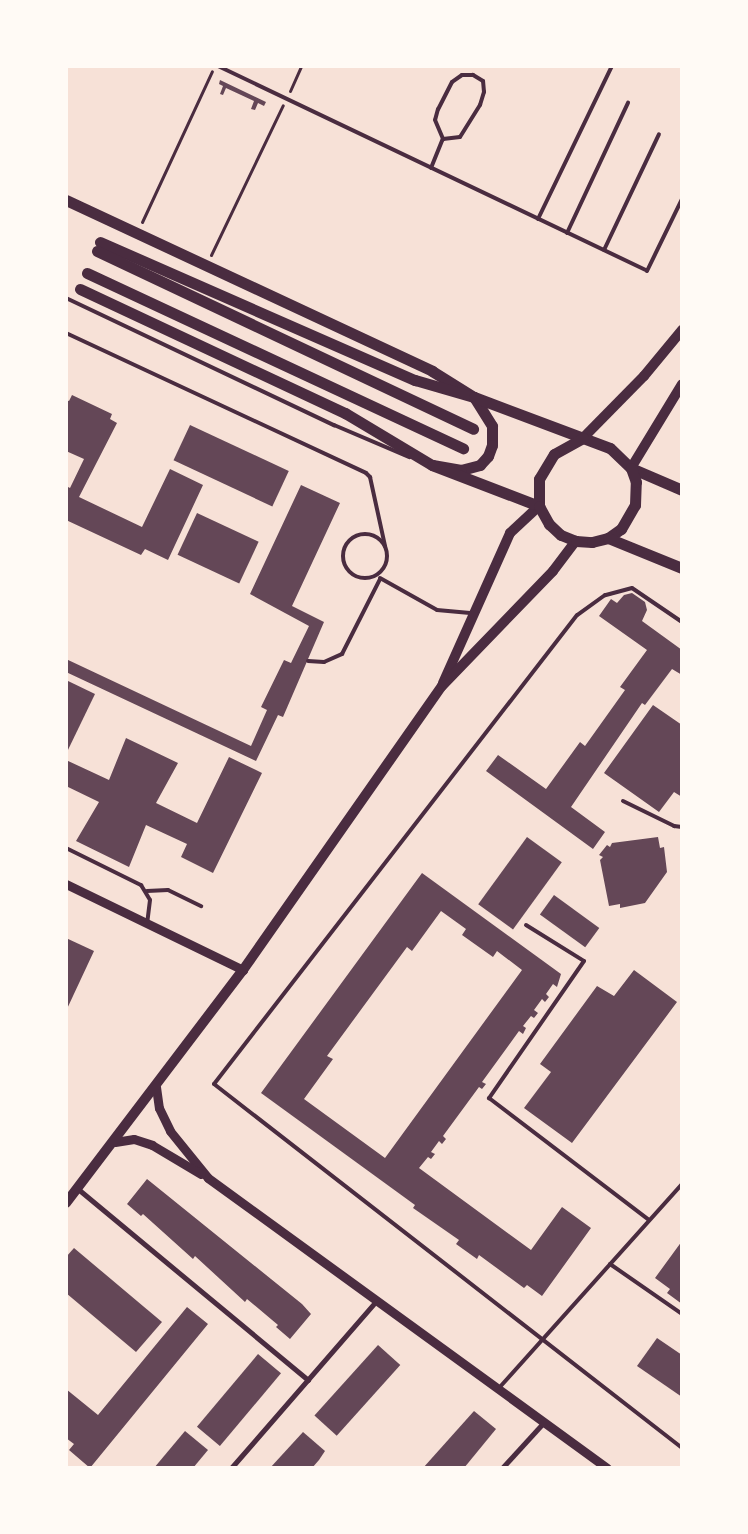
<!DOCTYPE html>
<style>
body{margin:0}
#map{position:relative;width:748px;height:1534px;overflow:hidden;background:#f7e1d7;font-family:"Roboto Condensed",sans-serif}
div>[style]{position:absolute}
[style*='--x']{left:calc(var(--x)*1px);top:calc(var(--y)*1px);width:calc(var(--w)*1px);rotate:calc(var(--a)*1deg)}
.building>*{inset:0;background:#644757;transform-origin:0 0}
.path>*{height:3px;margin:-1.5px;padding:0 1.5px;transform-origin:1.5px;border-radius:1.5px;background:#4a2c40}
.service>*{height:4px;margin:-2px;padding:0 2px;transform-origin:2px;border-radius:2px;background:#4a2c40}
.service>.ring{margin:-2px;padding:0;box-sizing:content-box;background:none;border:4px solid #4a2c40;border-radius:50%}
.minor>*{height:5px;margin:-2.5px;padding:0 2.5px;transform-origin:2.5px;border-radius:2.5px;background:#4a2c40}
.tertiary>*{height:9px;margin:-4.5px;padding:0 4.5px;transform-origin:4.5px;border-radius:4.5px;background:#4a2c40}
.secondary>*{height:10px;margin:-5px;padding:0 5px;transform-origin:5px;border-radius:5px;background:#4a2c40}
.primary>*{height:11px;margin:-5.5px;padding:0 5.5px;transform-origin:5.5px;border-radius:5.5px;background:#4a2c40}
span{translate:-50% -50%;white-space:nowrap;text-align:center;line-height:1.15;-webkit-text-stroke:5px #fffaf5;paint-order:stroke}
.frame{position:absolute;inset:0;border:68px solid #fffaf5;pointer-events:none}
</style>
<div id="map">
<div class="building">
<i style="clip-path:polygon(220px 80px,266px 102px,264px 106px,258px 103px,255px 110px,251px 109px,254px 101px,226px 88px,223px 95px,220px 94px,223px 86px,219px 84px)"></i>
<i style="clip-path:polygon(72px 395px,112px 414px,110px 419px,117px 423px,79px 497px,142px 527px,170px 469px,203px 485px,168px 560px,145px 549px,141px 555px,66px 520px,66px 486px,70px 488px,84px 459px,66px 451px,66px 400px,69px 401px)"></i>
<i style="left:190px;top:425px;width:109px;height:39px;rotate:25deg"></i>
<i style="clip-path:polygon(301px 485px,340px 503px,292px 606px,324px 622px,283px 717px,278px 715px,256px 761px,66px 672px,66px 659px,251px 746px,267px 710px,261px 707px,284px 660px,291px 663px,309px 626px,250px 594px)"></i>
<i style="left:197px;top:513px;width:68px;height:46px;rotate:25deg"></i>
<i style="clip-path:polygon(632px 593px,645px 602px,647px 610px,642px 621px,682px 650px,682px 675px,672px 669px,645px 705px,642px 703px,571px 807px,605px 832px,593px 849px,486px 771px,498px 755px,546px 789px,580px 742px,585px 746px,625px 690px,620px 687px,647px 650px,599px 616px,611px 599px,617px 603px,624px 595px)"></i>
<i style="clip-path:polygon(66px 680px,95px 694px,66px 754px)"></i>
<i style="clip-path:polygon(653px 705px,682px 725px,682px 797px,674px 792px,659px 812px,604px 773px)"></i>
<i style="clip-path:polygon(126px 738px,178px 763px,156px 803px,197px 823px,229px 757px,262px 773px,213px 873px,181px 857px,187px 844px,146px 825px,129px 867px,76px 841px,99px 802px,66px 786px,66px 760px,109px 780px)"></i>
<i style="left:527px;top:837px;width:43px;height:83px;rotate:36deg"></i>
<i style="clip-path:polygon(658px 837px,660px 848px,664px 847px,667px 872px,645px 903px,620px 908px,620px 904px,609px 906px,600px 860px,603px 857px,599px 855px,607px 845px,610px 847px,612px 843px)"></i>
<i style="clip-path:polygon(evenodd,422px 873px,561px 974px,557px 987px,553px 984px,546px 994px,549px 997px,545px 1002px,542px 999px,534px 1010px,538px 1013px,534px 1018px,531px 1016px,523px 1026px,526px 1028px,523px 1034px,519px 1031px,482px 1082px,486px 1084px,482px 1089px,479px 1087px,443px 1136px,446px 1139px,442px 1144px,439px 1141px,431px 1152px,435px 1154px,431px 1159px,428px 1157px,419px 1168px,531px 1250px,562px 1207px,591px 1228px,542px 1296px,527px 1285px,524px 1288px,479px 1255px,477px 1259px,456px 1244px,459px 1240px,413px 1208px,415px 1205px,261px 1093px,422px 873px,441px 911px,466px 929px,462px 935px,493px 957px,497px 951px,522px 970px,385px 1158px,304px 1099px,333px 1059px,327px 1056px,407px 947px,412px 951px,441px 911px)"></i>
<i style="left:554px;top:895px;width:56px;height:24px;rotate:36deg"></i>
<i style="clip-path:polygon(66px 938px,94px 951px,66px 1011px)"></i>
<i style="clip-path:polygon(634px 970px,677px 1002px,572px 1143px,524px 1108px,551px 1072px,540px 1064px,597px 986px,614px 996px)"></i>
<i style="clip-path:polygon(147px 1179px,302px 1304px,311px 1314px,290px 1339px,276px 1327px,278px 1325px,247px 1299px,245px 1302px,195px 1256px,193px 1259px,143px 1214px,141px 1216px,127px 1204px)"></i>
<i style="clip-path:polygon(682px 1241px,682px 1304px,667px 1293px,670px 1289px,655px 1278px)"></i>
<i style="clip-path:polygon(74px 1248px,162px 1322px,136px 1352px,66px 1293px,66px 1257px)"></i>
<i style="clip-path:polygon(187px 1307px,208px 1324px,90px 1468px,69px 1450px,74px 1444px,66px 1438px,66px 1389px,98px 1415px)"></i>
<i style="clip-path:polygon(657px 1338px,682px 1355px,682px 1397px,637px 1366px)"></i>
<i style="left:378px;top:1345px;width:30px;height:95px;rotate:42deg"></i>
<i style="left:258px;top:1354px;width:30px;height:95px;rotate:40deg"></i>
<i style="clip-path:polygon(474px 1411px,496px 1429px,464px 1468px,423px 1468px)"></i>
<i style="clip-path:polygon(185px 1431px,208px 1450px,193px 1468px,154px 1468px)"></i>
<i style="clip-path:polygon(303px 1432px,325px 1451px,319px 1460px,312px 1468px,270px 1468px)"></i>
</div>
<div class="path">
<i style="--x:290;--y:91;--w:27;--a:-66"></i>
<i style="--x:142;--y:222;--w:166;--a:-65.1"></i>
<i style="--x:211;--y:255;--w:166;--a:-64.4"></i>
</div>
<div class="service">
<i style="--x:218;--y:66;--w:475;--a:25.5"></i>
<i style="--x:647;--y:271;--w:80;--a:-64.1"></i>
<i style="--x:431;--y:168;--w:31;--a:-68"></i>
<i style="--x:443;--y:139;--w:17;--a:-7"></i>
<i style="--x:460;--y:137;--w:38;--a:-58"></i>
<i style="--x:480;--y:105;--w:14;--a:-73"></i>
<i style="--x:484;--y:92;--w:11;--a:-95"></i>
<i style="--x:483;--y:81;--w:12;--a:-149"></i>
<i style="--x:473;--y:75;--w:11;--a:180"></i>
<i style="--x:462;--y:75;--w:12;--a:145"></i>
<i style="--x:452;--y:82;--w:30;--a:117"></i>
<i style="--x:438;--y:109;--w:11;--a:105"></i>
<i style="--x:435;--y:120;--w:21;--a:67"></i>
<i style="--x:538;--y:219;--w:170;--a:-64.2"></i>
<i style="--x:567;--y:233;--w:144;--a:-64.9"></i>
<i style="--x:604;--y:250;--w:128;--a:-64.6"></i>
<i style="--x:66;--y:298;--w:297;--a:25.4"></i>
<i style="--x:334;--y:425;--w:82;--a:23.1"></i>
<i style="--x:66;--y:333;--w:331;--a:25"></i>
<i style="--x:366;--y:473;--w:6;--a:45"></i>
<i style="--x:370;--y:477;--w:71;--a:77.7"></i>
<i class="ring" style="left:343px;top:534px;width:40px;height:40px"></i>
<i style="--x:380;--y:578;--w:65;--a:29.3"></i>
<i style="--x:437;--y:610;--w:36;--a:5"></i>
<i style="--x:682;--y:622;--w:60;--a:-145.8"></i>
<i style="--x:632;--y:588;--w:28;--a:165"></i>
<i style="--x:605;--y:595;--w:34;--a:144"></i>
<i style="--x:577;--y:615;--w:593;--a:127.74"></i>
<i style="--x:214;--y:1084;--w:593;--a:37.87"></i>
<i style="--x:308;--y:661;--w:16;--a:4"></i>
<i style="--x:324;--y:662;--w:20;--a:-24"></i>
<i style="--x:342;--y:654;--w:84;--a:-63.1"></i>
<i style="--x:623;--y:801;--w:57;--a:26.1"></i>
<i style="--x:674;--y:826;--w:8;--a:7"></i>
<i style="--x:66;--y:848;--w:84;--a:26.3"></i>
<i style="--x:141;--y:885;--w:17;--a:59"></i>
<i style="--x:150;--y:900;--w:23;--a:97"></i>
<i style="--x:147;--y:891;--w:21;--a:-3"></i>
<i style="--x:168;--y:890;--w:37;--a:26"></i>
<i style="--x:526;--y:925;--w:68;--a:31.8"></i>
<i style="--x:584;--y:961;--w:167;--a:124.7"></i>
<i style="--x:489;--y:1098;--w:201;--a:37.3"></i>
<i style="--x:610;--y:1264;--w:88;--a:34.8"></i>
<i style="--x:499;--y:1388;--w:274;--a:-48.1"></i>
</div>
<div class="minor">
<i style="--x:78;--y:1189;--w:299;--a:39.7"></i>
<i style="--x:231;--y:1468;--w:223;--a:-49"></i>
<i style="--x:502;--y:1468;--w:62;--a:-47.6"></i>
</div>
<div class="tertiary">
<i style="--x:66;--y:884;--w:197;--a:25.9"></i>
<i style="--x:156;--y:1087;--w:21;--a:82"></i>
<i style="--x:159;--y:1108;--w:25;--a:64"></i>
<i style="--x:170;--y:1131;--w:60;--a:51"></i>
<i style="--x:208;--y:1178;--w:493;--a:36"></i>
<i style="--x:115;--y:1142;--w:19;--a:-9"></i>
<i style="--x:134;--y:1139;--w:19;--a:18"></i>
<i style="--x:152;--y:1145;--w:57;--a:30.6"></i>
</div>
<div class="secondary">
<i style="--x:583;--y:438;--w:87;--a:-45.5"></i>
<i style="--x:644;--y:376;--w:60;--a:-50.4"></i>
<i style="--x:631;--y:468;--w:98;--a:-58.7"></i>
<i style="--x:443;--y:683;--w:164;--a:-65.9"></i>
<i style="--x:510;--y:533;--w:40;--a:-43"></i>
<i style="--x:66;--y:1203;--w:293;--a:-52.8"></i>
<i style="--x:243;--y:970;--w:347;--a:-55"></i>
<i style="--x:442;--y:686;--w:160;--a:-46"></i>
<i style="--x:553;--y:571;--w:38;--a:-53"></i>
</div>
<div class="primary">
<i style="--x:66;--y:200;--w:404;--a:25"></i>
<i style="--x:432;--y:371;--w:49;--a:31.8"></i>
<i style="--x:474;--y:397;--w:34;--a:58"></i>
<i style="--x:492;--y:426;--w:19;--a:90"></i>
<i style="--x:492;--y:445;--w:12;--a:110"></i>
<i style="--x:488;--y:456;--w:12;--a:132"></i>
<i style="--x:480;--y:465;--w:20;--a:165"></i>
<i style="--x:461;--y:470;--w:29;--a:-170"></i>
<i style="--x:100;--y:242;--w:344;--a:23.7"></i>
<i style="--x:415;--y:380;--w:61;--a:16.1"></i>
<i style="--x:474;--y:397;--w:145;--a:20.6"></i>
<i style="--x:610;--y:448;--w:29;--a:44"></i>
<i style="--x:631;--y:468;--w:56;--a:23.3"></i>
<i style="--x:97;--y:251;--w:416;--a:25.3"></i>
<i style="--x:87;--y:273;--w:415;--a:25"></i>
<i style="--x:80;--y:289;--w:293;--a:25.1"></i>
<i style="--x:345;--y:413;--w:101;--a:30.9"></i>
<i style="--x:432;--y:465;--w:115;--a:21"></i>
<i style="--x:583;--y:438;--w:33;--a:151"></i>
<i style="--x:554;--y:454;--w:29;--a:121"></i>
<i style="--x:539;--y:479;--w:27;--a:90"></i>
<i style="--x:539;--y:506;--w:21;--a:61"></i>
<i style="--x:549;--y:524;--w:16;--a:43"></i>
<i style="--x:561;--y:535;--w:16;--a:22"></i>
<i style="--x:576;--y:541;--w:16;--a:4"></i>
<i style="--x:592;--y:542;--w:16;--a:-14"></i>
<i style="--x:608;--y:538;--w:16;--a:-35"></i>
<i style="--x:621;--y:529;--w:28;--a:-60"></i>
<i style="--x:635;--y:505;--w:23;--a:-88"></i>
<i style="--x:636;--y:482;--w:15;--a:-110"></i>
<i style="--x:608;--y:538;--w:80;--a:22.1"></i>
</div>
<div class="frame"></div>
</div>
